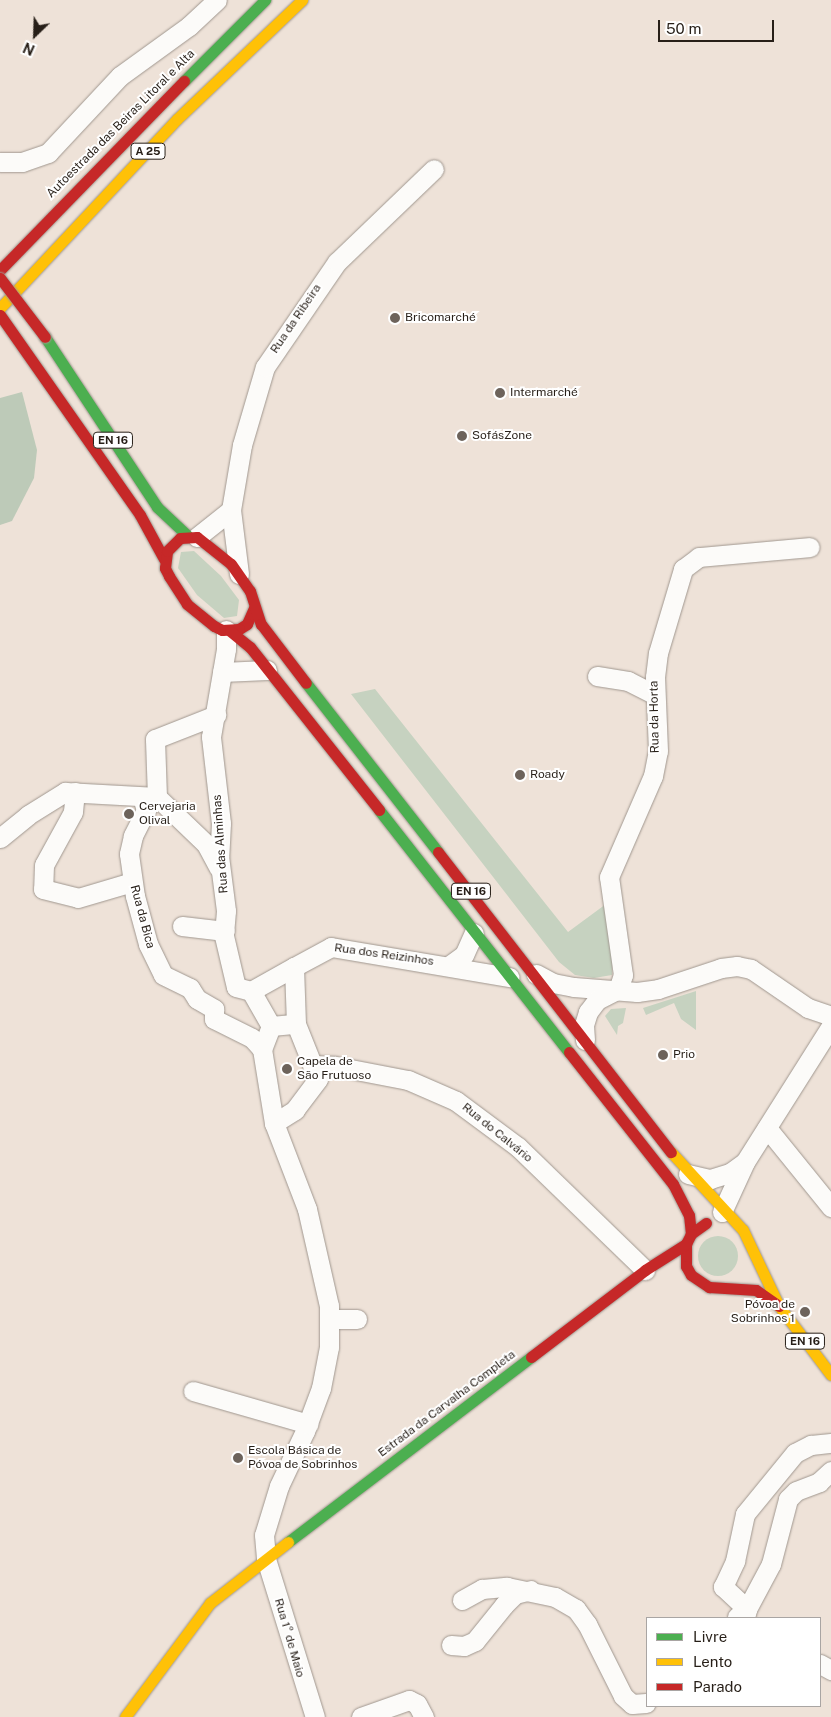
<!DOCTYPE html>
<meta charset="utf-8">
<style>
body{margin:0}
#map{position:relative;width:831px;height:1717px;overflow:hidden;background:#eee2d8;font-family:"Public Sans",sans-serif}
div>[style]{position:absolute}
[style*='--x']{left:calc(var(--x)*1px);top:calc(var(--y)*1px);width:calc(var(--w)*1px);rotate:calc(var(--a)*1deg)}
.green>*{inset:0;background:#c6d2c0}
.round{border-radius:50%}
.forest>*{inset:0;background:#bdcab8}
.roads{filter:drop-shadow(0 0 1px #a0978f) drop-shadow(0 0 1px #a0978f)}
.street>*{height:19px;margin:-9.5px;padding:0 9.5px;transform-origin:9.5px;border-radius:9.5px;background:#fcfbf9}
.fast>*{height:11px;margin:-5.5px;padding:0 5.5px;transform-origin:5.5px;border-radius:5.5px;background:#4caf50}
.slow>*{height:11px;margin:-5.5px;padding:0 5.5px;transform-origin:5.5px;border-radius:5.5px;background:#ffc107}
.jam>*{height:11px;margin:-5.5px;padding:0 5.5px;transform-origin:5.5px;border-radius:5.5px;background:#c62828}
.bridges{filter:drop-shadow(0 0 1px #a0978f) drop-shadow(0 0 1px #a0978f)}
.jam-bridge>*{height:11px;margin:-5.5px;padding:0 5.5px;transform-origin:5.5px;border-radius:5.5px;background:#c62828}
.dots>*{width:14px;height:14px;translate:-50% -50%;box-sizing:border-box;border:2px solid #fff;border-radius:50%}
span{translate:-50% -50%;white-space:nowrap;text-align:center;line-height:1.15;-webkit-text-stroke:4px #fff;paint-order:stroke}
.shield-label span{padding:1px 4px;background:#fff;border:1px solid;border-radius:4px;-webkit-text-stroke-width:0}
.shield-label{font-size:11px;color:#271f18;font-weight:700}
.street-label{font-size:12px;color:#271f18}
.poi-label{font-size:12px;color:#271f18}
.left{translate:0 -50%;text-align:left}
.right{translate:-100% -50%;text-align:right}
.legend{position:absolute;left:646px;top:1617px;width:175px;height:90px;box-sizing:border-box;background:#fff;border:1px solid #a9a5a3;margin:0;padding:6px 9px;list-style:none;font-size:15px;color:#271f18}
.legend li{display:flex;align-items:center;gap:10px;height:25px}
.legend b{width:25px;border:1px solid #a9a5a3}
.north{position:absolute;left:10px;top:10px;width:50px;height:50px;-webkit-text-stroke:4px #fff;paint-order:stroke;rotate:204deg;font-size:14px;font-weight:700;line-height:20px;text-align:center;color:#271f18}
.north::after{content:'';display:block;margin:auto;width:18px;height:22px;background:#271f18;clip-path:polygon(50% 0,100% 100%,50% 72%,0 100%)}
.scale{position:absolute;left:658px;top:20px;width:116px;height:22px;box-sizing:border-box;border:2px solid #271f18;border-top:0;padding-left:6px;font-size:15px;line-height:18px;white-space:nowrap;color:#271f18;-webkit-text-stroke:4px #fff;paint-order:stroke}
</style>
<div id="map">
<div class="green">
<i style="clip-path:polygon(194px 551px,221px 576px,239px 600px,237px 616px,224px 618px,197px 595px,178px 568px,181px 552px)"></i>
<i style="clip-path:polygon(375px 689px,568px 932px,606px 904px,613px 956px,612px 975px,594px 978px,575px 975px,559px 962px,351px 694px)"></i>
<i style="clip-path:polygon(696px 991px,696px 1030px,681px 1019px,674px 1003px,646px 1015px,643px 1008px)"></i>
<i style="clip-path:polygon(626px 1008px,623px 1023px,618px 1026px,617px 1035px,605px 1016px,611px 1009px)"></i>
<i class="round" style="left:698px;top:1236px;width:40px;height:40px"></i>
</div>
<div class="forest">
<i style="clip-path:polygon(22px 392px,37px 450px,34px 478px,12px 521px,0 525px,0 398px)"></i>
</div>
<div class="roads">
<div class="street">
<i style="--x:0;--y:162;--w:22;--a:0"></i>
<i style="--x:22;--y:162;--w:28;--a:-19"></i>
<i style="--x:48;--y:153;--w:105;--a:-46.9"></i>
<i style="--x:120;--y:76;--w:85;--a:-35.9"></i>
<i style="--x:189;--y:26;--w:38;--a:-43"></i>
<i style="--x:197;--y:537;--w:43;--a:-38.5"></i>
<i style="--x:239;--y:574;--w:64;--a:-97.1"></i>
<i style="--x:231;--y:510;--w:66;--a:-80.4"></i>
<i style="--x:242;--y:445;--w:81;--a:-73.6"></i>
<i style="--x:265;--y:367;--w:127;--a:-55.6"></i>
<i style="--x:337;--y:262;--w:134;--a:-43.8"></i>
<i style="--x:226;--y:630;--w:19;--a:90"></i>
<i style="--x:226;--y:649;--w:89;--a:99.7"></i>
<i style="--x:211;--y:737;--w:87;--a:83.4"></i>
<i style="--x:221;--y:823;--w:33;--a:93"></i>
<i style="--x:219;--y:856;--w:55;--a:82.7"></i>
<i style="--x:226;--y:911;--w:25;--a:95"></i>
<i style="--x:224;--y:936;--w:52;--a:76.8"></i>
<i style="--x:236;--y:987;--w:16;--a:15"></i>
<i style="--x:222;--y:672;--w:45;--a:-2.5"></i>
<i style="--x:597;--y:676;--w:31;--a:9"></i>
<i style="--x:628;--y:681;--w:30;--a:27"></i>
<i style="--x:75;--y:792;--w:20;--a:96"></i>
<i style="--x:73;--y:812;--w:60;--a:118.7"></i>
<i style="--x:44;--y:865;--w:24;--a:92"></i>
<i style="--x:43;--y:889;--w:36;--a:14"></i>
<i style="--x:78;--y:898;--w:56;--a:-16.5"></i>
<i style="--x:142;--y:797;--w:14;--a:73"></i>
<i style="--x:146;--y:810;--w:29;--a:117"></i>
<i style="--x:133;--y:836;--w:18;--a:103"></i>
<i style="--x:129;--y:854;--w:42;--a:81.9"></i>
<i style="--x:135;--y:896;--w:50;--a:74.8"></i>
<i style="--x:148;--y:944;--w:34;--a:64"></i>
<i style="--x:163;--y:975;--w:30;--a:26"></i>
<i style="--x:190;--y:988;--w:13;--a:58"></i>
<i style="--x:197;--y:999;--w:20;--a:30"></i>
<i style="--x:157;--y:797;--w:58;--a:-92"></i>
<i style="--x:155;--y:739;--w:66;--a:-21.5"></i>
<i style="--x:157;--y:797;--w:68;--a:43.8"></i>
<i style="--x:206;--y:844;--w:27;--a:62"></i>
<i style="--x:0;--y:838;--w:36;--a:-39"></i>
<i style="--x:28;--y:815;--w:44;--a:-31.9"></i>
<i style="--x:65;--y:792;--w:92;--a:3.1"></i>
<i style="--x:182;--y:926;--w:43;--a:6.6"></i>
<i style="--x:450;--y:965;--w:17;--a:-36"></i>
<i style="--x:464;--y:955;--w:24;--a:-66"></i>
<i style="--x:294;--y:967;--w:42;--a:-28.4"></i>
<i style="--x:331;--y:947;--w:181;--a:9.6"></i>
<i style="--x:536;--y:974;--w:19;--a:28"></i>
<i style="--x:553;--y:983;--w:21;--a:11"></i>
<i style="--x:574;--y:987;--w:63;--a:4.5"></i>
<i style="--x:637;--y:992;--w:21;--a:-8"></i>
<i style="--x:658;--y:989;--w:66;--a:-18.4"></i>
<i style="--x:721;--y:968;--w:16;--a:-7"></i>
<i style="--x:737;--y:966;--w:14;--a:12"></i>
<i style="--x:751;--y:969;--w:69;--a:34.4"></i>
<i style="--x:808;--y:1008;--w:24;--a:19"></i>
<i style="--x:618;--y:990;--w:16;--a:-72"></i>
<i style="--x:623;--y:975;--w:99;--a:-98.1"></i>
<i style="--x:609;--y:877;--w:110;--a:-66.5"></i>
<i style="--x:653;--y:776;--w:25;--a:-79"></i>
<i style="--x:658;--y:751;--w:74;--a:-92.3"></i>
<i style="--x:655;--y:677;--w:24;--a:-83"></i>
<i style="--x:658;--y:653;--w:88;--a:-73.4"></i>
<i style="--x:683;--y:569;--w:20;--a:-37"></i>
<i style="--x:699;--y:557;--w:111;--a:-5.1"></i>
<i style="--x:251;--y:991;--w:40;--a:60.3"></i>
<i style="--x:271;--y:1026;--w:25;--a:-5"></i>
<i style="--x:296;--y:1024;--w:59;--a:68.2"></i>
<i style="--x:318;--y:1079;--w:39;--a:127"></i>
<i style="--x:295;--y:1110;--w:25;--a:148"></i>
<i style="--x:251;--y:991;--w:49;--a:-29.2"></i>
<i style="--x:294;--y:967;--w:57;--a:88"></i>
<i style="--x:214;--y:1009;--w:10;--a:90"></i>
<i style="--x:214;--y:1019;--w:42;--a:26.6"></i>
<i style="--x:252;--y:1038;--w:15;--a:48"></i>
<i style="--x:271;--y:1026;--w:25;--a:111"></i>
<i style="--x:262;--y:1049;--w:75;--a:80.8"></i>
<i style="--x:274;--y:1123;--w:92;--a:69"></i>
<i style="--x:307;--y:1209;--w:99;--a:77.2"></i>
<i style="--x:329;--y:1306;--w:41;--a:90"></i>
<i style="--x:329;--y:1347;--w:42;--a:101"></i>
<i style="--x:321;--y:1388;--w:46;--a:110.4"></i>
<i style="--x:305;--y:1431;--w:61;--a:115.3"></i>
<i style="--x:279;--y:1486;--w:51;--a:107"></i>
<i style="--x:264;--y:1535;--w:24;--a:85"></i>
<i style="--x:266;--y:1559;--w:165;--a:72.8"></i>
<i style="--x:585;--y:1040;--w:15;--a:-94"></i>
<i style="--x:584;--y:1025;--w:14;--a:-73"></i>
<i style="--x:588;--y:1012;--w:15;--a:-53"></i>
<i style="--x:597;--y:1000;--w:22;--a:-27"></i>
<i style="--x:312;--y:1065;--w:23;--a:2"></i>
<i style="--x:335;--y:1066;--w:74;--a:10.9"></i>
<i style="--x:408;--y:1080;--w:52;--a:23.6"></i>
<i style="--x:456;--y:1101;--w:77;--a:36.6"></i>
<i style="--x:518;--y:1147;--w:177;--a:44.1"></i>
<i style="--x:767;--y:1128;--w:102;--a:51"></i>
<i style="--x:688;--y:1174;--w:23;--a:13"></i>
<i style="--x:710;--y:1179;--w:21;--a:-17"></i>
<i style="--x:730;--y:1173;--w:17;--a:-36"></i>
<i style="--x:722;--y:1212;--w:55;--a:-65.3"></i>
<i style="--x:745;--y:1162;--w:161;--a:-57.7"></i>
<i style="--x:329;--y:1319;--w:28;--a:0"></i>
<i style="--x:193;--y:1391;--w:120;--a:16"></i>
<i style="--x:462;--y:1600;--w:23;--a:-29"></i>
<i style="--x:482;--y:1589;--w:25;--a:-5"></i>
<i style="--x:507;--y:1587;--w:49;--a:11.8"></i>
<i style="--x:555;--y:1597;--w:24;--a:30"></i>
<i style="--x:576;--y:1609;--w:19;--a:54"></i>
<i style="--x:587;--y:1624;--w:80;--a:63.4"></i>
<i style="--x:623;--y:1696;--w:12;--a:42"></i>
<i style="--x:632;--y:1704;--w:14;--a:-4"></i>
<i style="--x:737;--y:1617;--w:13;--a:-39"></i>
<i style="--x:747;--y:1609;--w:51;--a:-61.9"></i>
<i style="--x:771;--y:1564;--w:67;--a:-75.3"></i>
<i style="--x:788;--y:1499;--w:11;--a:-45"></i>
<i style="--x:796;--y:1491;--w:25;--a:-21"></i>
<i style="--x:819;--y:1482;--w:16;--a:-43"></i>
<i style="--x:745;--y:1618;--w:9;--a:-77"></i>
<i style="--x:747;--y:1609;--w:33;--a:-137"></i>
<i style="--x:723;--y:1587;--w:29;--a:-65"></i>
<i style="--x:735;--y:1561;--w:48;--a:-78"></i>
<i style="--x:745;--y:1514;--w:79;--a:-50.7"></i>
<i style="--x:795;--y:1453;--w:18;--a:-27"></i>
<i style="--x:811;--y:1445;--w:20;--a:-6"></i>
<i style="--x:451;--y:1645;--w:13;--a:4"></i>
<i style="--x:464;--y:1646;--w:12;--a:-24"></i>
<i style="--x:475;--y:1641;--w:46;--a:-51.1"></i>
<i style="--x:504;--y:1605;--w:16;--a:-45"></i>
<i style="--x:515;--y:1594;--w:16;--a:-14"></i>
<i style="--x:820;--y:1664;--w:13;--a:29"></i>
<i style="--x:361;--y:1717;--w:51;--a:-19.5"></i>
<i style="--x:409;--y:1700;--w:9;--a:27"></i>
<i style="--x:417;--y:1704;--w:15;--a:62"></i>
</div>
<div class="fast">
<i style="--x:184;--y:81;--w:115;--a:-45"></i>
<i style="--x:45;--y:337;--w:204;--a:56.6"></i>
<i style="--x:157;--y:507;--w:42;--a:43.1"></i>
<i style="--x:306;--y:683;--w:214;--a:52"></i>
<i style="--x:379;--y:810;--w:308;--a:51.9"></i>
<i style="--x:288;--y:1542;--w:305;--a:-37.3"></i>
</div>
<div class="slow">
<i style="--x:0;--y:308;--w:259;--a:-46.9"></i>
<i style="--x:177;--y:119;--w:173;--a:-43.6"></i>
<i style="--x:671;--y:1152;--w:106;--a:47.3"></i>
<i style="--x:743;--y:1230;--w:84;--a:64.7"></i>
<i style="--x:779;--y:1306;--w:86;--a:53"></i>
<i style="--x:125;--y:1717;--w:142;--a:-53.3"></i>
<i style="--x:210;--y:1603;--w:99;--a:-38"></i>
</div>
<div class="jam">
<i style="--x:0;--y:270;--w:264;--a:-45.8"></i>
<i style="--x:0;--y:315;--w:244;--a:55"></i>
<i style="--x:140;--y:515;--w:50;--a:61.4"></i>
<i style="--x:254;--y:608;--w:17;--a:114"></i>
<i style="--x:247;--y:624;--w:9;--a:148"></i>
<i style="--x:239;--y:629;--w:17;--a:177"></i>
<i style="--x:222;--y:630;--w:9;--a:-153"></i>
<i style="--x:214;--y:626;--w:35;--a:-141"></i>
<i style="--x:187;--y:604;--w:33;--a:-123"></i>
<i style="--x:169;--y:576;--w:9;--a:-117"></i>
<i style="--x:165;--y:568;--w:17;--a:-83"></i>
<i style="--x:167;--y:551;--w:18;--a:-45"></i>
<i style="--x:180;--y:538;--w:17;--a:-3"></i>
<i style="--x:197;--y:537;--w:43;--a:38.5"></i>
<i style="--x:231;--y:564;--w:33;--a:55"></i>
<i style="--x:250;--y:591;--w:35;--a:72"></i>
<i style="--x:261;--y:624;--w:74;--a:52.7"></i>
<i style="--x:230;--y:631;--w:26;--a:39"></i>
<i style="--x:250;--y:647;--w:208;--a:51.6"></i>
<i style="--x:438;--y:852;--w:380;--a:52.2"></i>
<i style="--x:569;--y:1052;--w:168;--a:51.8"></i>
<i style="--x:673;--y:1184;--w:35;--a:63"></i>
<i style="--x:689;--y:1215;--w:19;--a:84"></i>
<i style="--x:706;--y:1223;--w:19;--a:144"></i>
<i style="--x:691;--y:1234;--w:11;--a:117"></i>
<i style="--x:686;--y:1244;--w:22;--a:90"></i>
<i style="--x:686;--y:1266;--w:10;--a:61"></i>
<i style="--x:691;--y:1275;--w:22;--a:34"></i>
<i style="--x:709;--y:1287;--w:47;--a:3.7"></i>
<i style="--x:756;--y:1290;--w:28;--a:35"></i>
<i style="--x:531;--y:1357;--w:143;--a:-37.3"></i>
<i style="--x:645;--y:1270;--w:49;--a:-32.4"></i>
</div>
</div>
<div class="bridges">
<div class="jam-bridge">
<i style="--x:0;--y:278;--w:74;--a:52.7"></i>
</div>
</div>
<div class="dots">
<i style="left:395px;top:318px;background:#6d635b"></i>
<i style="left:500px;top:393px;background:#6d635b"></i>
<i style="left:462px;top:436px;background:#6d635b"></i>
<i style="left:520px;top:775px;background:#6d635b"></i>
<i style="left:129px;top:814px;background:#6d635b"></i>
<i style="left:663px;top:1055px;background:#6d635b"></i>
<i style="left:287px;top:1069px;background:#6d635b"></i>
<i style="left:805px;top:1312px;background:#6d635b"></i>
<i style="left:238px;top:1458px;background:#6d635b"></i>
</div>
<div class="shield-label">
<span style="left:148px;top:151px">A 25</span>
<span style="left:113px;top:440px">EN 16</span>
<span style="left:471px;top:891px">EN 16</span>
<span style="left:805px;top:1341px">EN 16</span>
</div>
<div class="street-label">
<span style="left:121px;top:124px;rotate:-45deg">Autoestrada das Beiras Litoral e Alta</span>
<span style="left:296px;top:319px;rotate:-56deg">Rua da Ribeira</span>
<span style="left:655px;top:717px;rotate:-91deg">Rua da Horta</span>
<span style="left:221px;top:844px;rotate:-94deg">Rua das Alminhas</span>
<span style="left:142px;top:917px;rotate:75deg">Rua da Bica</span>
<span style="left:384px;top:955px;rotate:8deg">Rua dos Reizinhos</span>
<span style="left:497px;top:1133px;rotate:39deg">Rua do Calvário</span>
<span style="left:447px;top:1404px;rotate:-37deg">Estrada da Carvalha Completa</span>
<span style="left:289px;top:1638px;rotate:74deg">Rua 1° de Maio</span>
</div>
<div class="poi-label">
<span class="left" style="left:405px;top:318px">Bricomarché</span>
<span class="left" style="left:510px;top:393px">Intermarché</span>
<span class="left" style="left:472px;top:436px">SofásZone</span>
<span class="left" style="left:530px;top:775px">Roady</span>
<span class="left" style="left:139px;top:814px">Cervejaria<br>Olival</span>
<span class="left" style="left:673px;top:1055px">Prio</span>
<span class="left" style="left:297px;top:1069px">Capela de<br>São Frutuoso</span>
<span class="right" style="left:795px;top:1312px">Póvoa de<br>Sobrinhos 1</span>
<span class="left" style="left:248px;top:1458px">Escola Básica de<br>Póvoa de Sobrinhos</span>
</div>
<ul class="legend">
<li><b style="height:6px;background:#4caf50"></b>Livre</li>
<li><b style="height:6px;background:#ffc107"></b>Lento</li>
<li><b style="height:6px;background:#c62828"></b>Parado</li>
</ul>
<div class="north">N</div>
<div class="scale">50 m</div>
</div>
